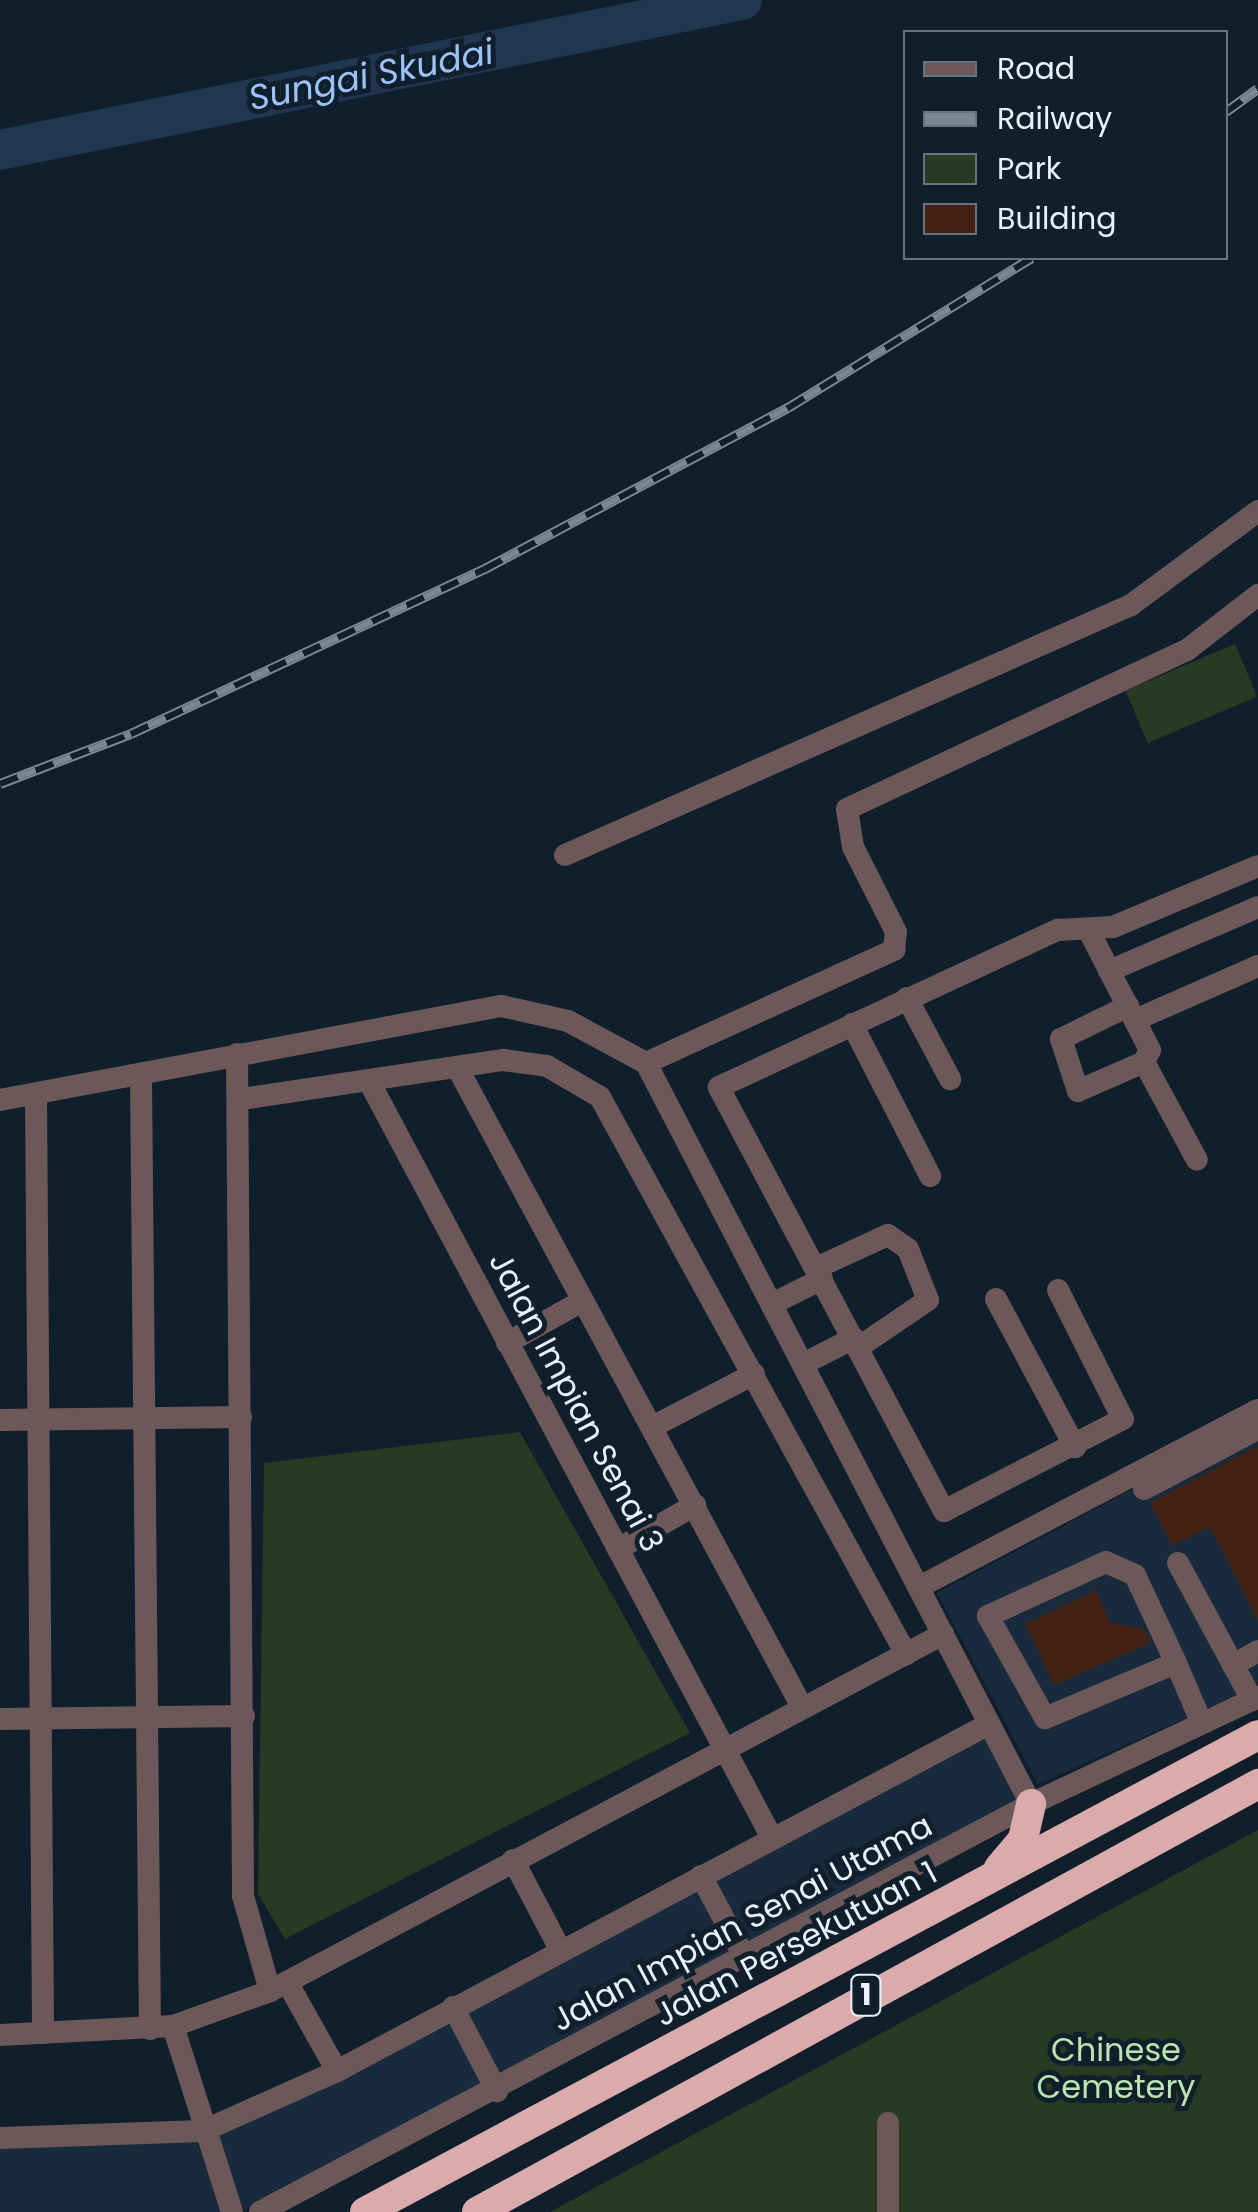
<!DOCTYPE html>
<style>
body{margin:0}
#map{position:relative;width:1258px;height:2212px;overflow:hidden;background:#101f2c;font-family:Poppins,sans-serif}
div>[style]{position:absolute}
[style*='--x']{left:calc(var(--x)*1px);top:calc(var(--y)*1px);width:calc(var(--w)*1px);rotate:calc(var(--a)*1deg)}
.built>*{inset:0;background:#172b3c}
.green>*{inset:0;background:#283a22;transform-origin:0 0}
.river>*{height:40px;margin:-20px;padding:0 20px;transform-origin:20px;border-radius:20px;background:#213651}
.building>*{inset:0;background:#432214}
.minor>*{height:22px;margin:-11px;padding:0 11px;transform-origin:11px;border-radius:11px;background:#6c5858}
.highway>*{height:30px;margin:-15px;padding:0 15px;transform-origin:15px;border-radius:15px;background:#dbabac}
.rail>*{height:10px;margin-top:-5px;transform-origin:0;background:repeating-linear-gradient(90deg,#101f2c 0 19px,#7b8792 0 38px);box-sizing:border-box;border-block:2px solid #7b8792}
span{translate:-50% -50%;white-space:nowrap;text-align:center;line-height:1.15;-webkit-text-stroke:10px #101f2c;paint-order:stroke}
.shield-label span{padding:2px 8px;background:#101f2c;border:2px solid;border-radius:8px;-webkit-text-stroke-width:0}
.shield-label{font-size:30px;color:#eaf3fd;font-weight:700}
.street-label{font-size:32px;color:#eaf3fd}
.park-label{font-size:32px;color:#bbe5ad}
.water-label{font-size:35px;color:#9bc3f8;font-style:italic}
.legend{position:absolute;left:903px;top:30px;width:325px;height:230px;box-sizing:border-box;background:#101f2c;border:2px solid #677480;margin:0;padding:12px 18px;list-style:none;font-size:30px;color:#eaf3fd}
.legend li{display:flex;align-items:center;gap:20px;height:50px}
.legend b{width:50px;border:2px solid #677480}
</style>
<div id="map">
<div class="built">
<i style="clip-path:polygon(1258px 1423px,1258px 1686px,1038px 1784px,937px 1593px)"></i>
<i style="clip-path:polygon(985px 1731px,1021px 1800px,241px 2212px,0 2212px,0 2142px,201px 2136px)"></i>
</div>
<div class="green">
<i style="left:1235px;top:644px;width:57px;height:119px;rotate:67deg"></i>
<i style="clip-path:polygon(520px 1432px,690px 1733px,285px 1939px,258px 1894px,264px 1463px)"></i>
<i style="clip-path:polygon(1258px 1830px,1258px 2212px,550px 2212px)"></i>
</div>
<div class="river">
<i style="--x:0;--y:150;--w:757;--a:-11.43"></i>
</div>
<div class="building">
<i style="clip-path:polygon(1258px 1446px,1258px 1621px,1210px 1527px,1172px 1546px,1150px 1503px)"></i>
<i style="clip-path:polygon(1096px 1590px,1110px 1623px,1144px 1629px,1150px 1643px,1054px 1685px,1025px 1624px)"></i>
</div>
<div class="minor">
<i style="--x:565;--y:855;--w:619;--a:-23.83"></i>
<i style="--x:1131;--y:605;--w:158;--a:-36.5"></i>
<i style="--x:1088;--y:929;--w:136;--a:62.9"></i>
<i style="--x:1150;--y:1050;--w:13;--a:117"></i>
<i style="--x:1144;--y:1062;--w:72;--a:156.3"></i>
<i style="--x:1078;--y:1091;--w:55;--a:-108.1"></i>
<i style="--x:1061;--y:1039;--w:75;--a:-26.2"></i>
<i style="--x:1109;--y:971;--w:162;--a:-23.2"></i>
<i style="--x:907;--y:998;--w:92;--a:62"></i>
<i style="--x:1135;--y:1020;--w:134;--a:-23.7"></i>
<i style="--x:852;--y:1024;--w:171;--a:62.8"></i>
<i style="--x:237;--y:1054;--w:842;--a:89.59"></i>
<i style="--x:243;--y:1896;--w:99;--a:74.1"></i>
<i style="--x:1144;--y:1062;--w:111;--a:61.6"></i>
<i style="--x:646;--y:1063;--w:273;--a:-24.5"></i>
<i style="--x:894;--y:950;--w:18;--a:-84"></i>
<i style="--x:896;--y:932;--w:95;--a:-116.8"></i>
<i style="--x:853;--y:847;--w:38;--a:-99"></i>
<i style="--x:847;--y:809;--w:375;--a:-25.1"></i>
<i style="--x:1187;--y:650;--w:90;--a:-37.8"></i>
<i style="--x:457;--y:1067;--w:727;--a:61.67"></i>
<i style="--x:141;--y:1077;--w:952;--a:89.46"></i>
<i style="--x:371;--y:1085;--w:851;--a:61.96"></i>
<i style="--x:36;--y:1094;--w:939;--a:89.57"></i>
<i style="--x:241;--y:1099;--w:265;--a:-8.5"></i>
<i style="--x:503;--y:1060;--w:44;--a:7.8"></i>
<i style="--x:547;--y:1066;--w:61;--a:30.3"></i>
<i style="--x:600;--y:1097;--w:636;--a:61.22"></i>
<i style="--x:0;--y:1100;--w:510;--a:-10.63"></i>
<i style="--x:501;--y:1006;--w:69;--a:12.6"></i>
<i style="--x:568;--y:1021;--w:89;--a:28.3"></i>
<i style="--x:646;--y:1063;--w:835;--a:62.55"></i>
<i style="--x:816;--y:1268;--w:79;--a:-24.6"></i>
<i style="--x:888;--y:1235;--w:24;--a:35"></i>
<i style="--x:908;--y:1249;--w:55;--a:68.6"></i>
<i style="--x:928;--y:1300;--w:83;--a:145.7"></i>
<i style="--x:1058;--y:1290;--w:144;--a:63.3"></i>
<i style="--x:1123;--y:1419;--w:201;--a:152.8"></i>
<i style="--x:944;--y:1511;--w:480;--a:-118"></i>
<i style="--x:719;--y:1087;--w:374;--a:-24.9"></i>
<i style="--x:1058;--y:930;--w:55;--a:-3.1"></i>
<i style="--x:1113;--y:927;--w:157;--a:-22.8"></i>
<i style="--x:996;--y:1299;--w:168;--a:61.9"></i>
<i style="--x:772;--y:1304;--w:56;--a:-26.6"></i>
<i style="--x:507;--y:1343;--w:86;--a:-29.2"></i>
<i style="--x:803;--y:1364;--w:57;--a:-27"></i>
<i style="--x:0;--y:1420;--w:241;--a:-0.7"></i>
<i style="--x:652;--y:1427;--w:115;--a:-27.5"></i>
<i style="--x:1144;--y:1489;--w:129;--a:-27.8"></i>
<i style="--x:618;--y:1549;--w:89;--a:-29.7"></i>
<i style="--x:1178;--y:1563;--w:156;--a:61.6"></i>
<i style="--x:919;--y:1587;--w:382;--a:-27.6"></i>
<i style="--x:1176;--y:1663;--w:97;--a:-115"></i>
<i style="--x:1135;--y:1575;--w:32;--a:-156"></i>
<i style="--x:1106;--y:1562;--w:130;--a:155.4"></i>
<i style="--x:988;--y:1616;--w:117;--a:60.8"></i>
<i style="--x:1045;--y:1718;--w:142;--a:-22.8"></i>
<i style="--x:1176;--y:1663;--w:66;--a:66.9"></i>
<i style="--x:1233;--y:1665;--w:29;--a:-29"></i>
<i style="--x:0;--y:1719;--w:244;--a:-0.7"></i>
<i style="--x:513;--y:1860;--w:101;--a:62.2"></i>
<i style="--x:701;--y:1876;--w:93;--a:61.8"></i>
<i style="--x:287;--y:1982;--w:102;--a:60.7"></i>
<i style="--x:453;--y:2007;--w:95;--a:62.4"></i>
<i style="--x:173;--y:2026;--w:195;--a:72.4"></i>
<i style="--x:0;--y:2035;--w:173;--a:-3"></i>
<i style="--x:173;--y:2026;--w:103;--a:-19.8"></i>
<i style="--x:270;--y:1991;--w:762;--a:-27.94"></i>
<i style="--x:888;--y:2123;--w:89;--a:90"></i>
<i style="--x:0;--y:2138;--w:203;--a:-2"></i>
<i style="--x:203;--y:2131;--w:147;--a:-24.1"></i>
<i style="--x:337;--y:2071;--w:739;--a:-28.02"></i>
<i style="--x:260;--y:2212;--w:872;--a:-27.89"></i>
<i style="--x:1031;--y:1804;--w:251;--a:-25.2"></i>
</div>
<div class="highway">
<i style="--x:999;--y:1868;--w:38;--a:-50"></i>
<i style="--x:1023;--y:1839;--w:36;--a:-77"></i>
<i style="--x:365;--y:2212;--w:1012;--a:-28.11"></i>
<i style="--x:477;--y:2212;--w:891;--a:-28.72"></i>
</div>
<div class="rail">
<i style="--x:1226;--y:112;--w:39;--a:-36"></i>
<i style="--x:0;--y:784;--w:140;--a:-20.9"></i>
<i style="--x:131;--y:734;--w:391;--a:-25"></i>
<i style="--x:485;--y:569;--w:343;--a:-28"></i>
<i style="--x:788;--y:408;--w:286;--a:-31.6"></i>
</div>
<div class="shield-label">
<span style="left:866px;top:1995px">1</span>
</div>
<div class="street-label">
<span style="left:576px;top:1402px;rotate:62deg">Jalan Impian Senai 3</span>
<span style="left:742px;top:1923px;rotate:-28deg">Jalan Impian Senai Utama</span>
<span style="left:796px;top:1944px;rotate:-28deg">Jalan Persekutuan 1</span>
</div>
<div class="park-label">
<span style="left:1116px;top:2069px">Chinese<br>Cemetery</span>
</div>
<div class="water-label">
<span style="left:371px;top:75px;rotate:-11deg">Sungai Skudai</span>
</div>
<ul class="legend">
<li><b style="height:12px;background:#6c5858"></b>Road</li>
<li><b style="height:12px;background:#7b8792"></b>Railway</li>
<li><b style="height:28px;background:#283a22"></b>Park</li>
<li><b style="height:28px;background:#432214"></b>Building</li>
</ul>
</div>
